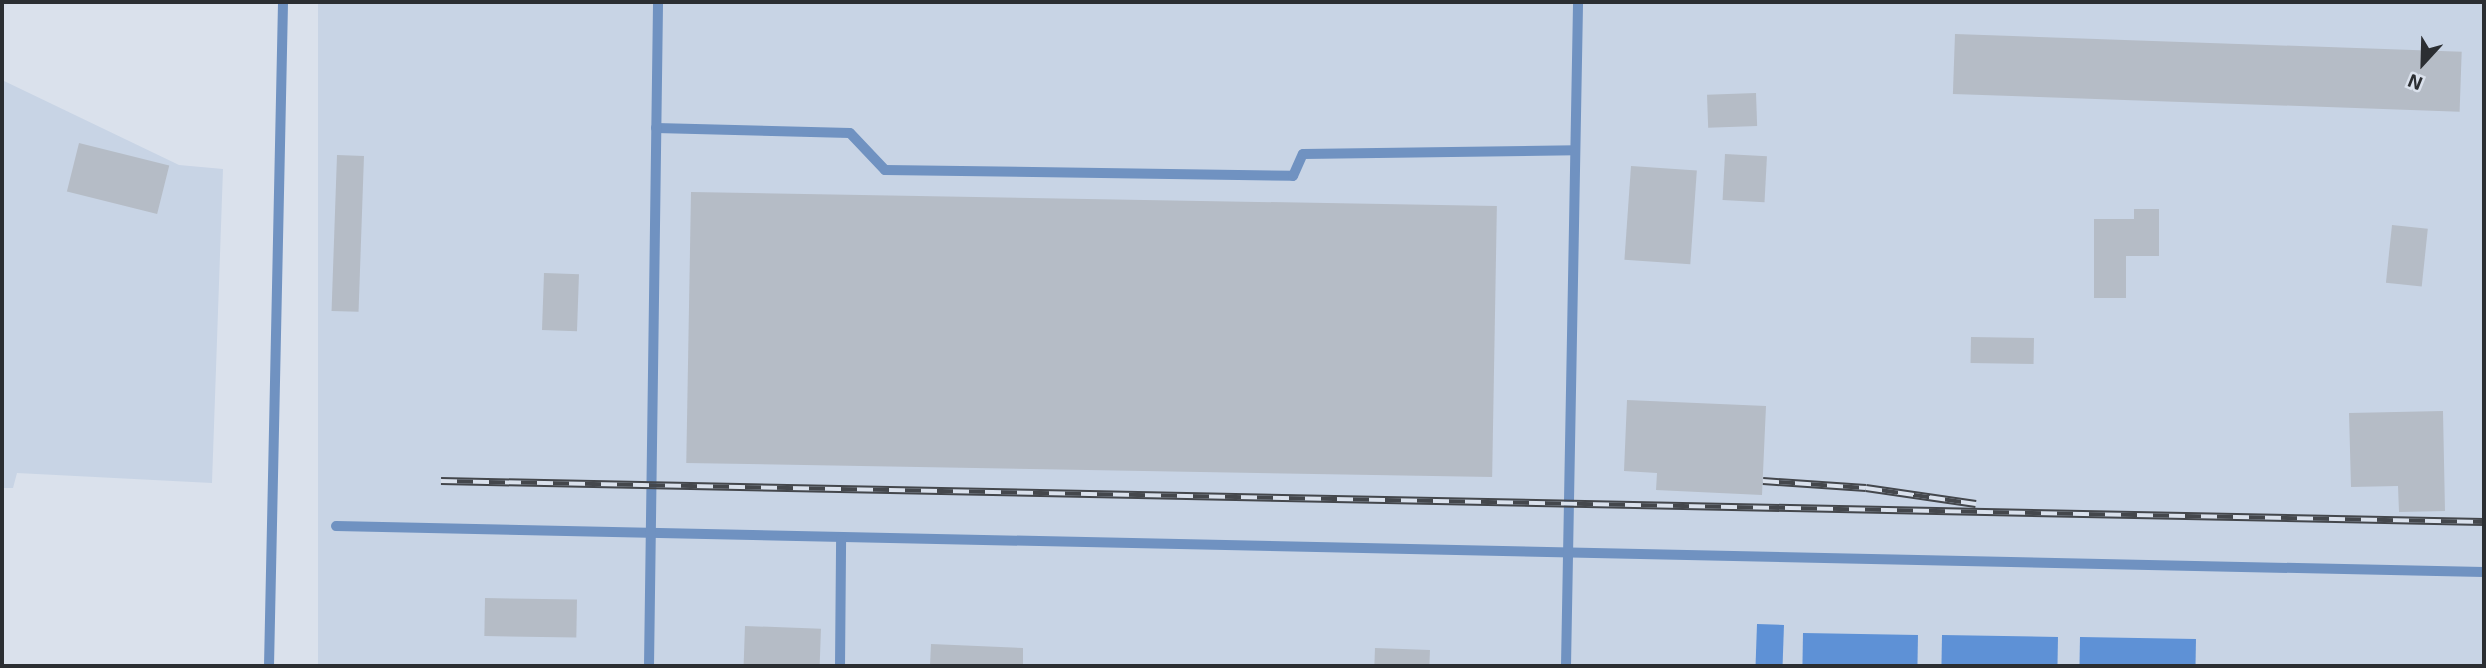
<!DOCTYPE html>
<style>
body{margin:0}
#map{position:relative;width:2486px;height:668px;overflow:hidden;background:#dae1ec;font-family:"Exo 2",sans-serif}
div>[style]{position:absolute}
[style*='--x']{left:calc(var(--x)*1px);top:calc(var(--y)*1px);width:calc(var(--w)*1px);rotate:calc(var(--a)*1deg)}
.built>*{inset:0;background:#c8d4e5;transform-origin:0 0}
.water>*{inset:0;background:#5e91d6;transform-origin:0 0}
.building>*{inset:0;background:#b5bcc6;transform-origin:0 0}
.lane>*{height:10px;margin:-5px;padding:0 5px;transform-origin:5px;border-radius:5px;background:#7092c1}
.rail>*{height:8px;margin-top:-4px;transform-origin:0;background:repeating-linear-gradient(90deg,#dae1ec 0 16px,#44474c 0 32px);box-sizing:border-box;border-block:2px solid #44474c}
span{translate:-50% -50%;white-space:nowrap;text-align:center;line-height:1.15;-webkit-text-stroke:7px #dae1ec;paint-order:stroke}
.frame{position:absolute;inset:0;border:4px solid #2b2e32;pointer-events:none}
.north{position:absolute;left:2388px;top:28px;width:70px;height:70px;-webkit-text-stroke:5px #dae1ec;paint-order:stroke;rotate:202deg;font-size:19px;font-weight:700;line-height:28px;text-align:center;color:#2b2e32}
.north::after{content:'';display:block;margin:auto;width:24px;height:32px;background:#2b2e32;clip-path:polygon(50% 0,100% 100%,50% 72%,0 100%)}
</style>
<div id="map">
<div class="built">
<i style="left:318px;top:2px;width:2166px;height:664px"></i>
<i style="clip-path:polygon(2px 80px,179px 165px,223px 169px,212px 483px,17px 473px,13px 488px,2px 488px)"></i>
</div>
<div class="water">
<i style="left:1757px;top:624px;width:27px;height:42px;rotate:2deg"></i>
<i style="left:1803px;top:633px;width:115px;height:33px;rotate:1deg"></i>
<i style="left:1942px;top:635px;width:116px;height:31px;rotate:1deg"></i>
<i style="left:2080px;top:637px;width:116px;height:29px;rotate:1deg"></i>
</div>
<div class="building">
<i style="left:1955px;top:34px;width:507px;height:60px;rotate:2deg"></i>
<i style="left:1756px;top:93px;width:33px;height:49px;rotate:88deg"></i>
<i style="left:79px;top:143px;width:93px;height:50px;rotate:14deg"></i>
<i style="left:1725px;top:154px;width:42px;height:46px;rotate:3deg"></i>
<i style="left:337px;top:155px;width:27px;height:156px;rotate:2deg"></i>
<i style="left:1631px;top:166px;width:66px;height:94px;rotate:4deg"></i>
<i style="left:691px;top:192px;width:806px;height:271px;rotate:1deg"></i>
<i style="clip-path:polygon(2134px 209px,2159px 209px,2159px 256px,2126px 256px,2126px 298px,2094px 298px,2094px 219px,2134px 219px)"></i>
<i style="left:2392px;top:225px;width:36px;height:58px;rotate:6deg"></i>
<i style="left:544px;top:273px;width:35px;height:57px;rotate:2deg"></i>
<i style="left:1971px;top:337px;width:63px;height:26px;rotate:1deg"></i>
<i style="clip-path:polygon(1627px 400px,1766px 406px,1762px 495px,1656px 490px,1657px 473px,1624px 471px)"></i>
<i style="clip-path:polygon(2443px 411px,2445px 511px,2399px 512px,2398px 486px,2351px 487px,2349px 413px)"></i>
<i style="left:485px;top:598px;width:92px;height:38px;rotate:1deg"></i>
<i style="left:745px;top:626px;width:76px;height:40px;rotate:2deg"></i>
<i style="clip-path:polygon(931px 644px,1023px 648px,1023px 666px,930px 666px)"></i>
<i style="left:1375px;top:648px;width:55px;height:18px;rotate:2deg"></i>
</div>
<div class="lane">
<i style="--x:656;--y:128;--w:194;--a:1.5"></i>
<i style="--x:850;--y:133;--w:51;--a:46.6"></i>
<i style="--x:885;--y:170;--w:408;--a:0.8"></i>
<i style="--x:1293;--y:176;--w:24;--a:-66"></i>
<i style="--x:1303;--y:154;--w:272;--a:-0.8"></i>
<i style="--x:336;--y:526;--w:2148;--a:1.23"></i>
<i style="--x:269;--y:666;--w:664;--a:-88.79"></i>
<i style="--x:649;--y:666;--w:664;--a:-89.22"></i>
<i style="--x:840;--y:666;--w:127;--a:-89.5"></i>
<i style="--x:1566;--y:666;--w:664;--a:-88.96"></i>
</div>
<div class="rail">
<i style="--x:441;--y:481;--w:2043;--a:1.15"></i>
<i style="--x:1763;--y:481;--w:103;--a:3.9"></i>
<i style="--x:1866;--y:488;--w:111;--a:8.3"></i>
</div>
<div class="frame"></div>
<div class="north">N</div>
</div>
